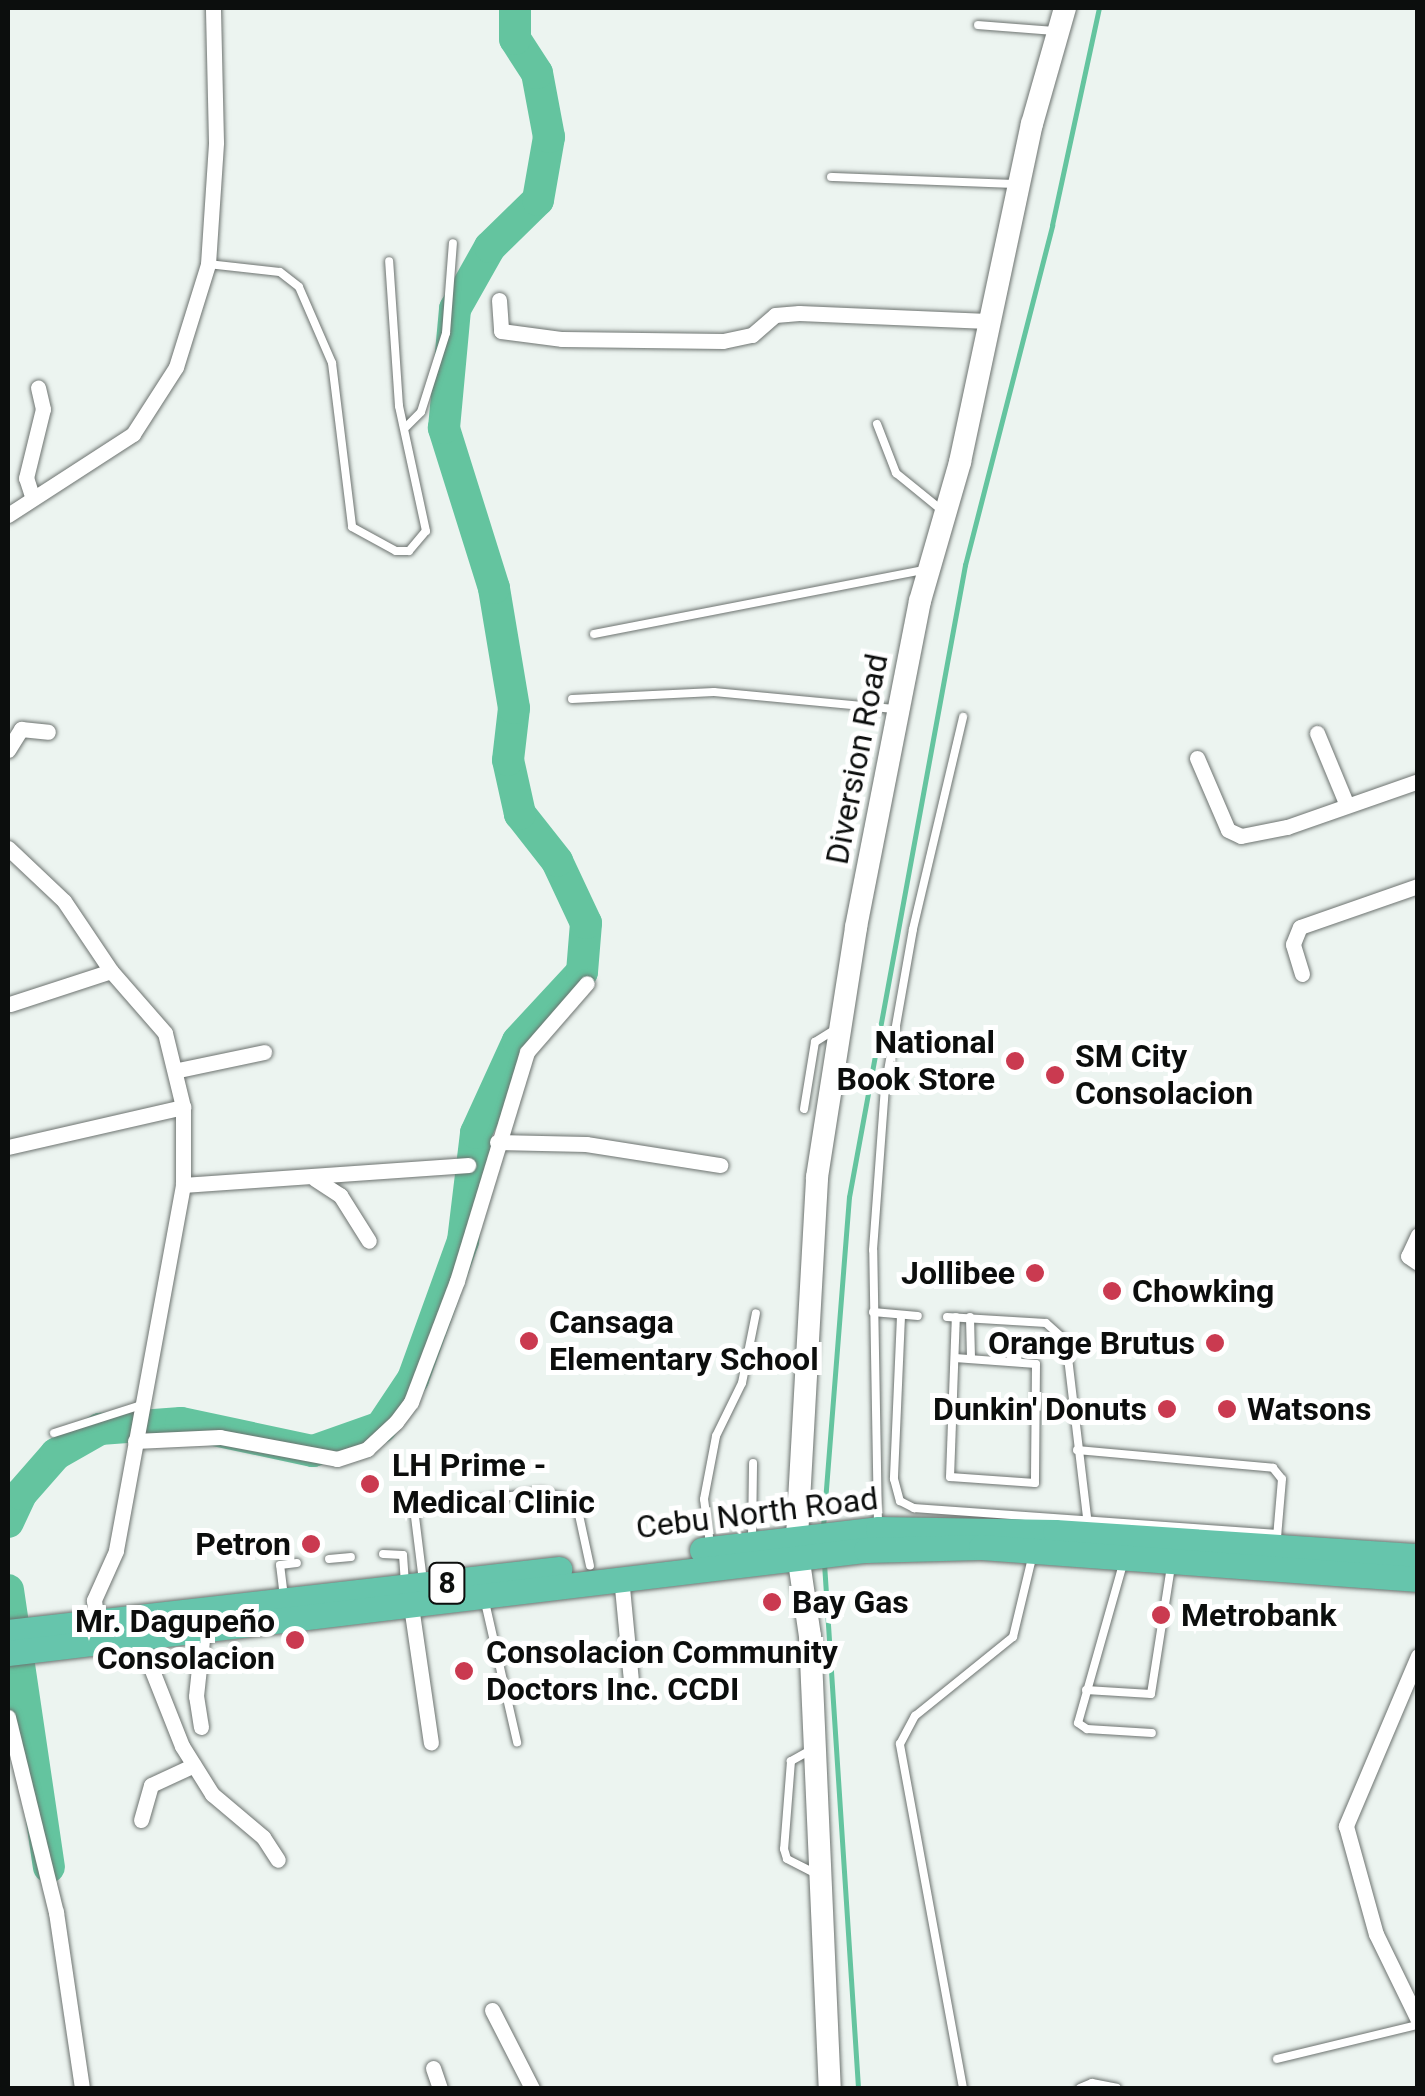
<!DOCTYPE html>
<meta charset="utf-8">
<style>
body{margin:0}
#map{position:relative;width:1425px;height:2096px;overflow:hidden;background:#ecf4f0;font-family:Roboto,sans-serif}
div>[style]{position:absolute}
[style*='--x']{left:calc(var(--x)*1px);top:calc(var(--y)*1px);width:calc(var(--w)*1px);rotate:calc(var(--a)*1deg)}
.stream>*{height:5px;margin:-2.5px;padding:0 2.5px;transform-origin:2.5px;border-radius:2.5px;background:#64c49f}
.river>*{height:32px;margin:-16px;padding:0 16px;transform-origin:16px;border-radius:16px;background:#64c49f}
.roads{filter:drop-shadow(0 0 2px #6d7370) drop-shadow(0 0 2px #6d7370)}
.lane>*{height:8px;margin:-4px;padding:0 4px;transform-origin:4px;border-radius:4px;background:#fff}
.street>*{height:15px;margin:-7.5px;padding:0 7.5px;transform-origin:7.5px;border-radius:7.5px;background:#fff}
.secondary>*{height:22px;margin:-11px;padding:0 11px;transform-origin:11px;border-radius:11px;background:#fff}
.primary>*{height:25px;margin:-12.5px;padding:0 12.5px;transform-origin:12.5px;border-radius:12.5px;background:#66c5ac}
.dots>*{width:28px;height:28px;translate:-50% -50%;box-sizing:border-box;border:5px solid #fff;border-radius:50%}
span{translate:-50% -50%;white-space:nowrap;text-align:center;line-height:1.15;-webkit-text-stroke:10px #fff;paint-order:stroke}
.shield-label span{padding:2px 8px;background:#fff;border:2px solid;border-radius:8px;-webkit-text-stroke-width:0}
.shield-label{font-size:30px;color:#0c0e0d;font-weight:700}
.street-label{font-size:32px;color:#0c0e0d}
.poi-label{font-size:32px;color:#0c0e0d;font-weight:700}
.right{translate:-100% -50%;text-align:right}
.left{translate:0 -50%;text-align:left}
.frame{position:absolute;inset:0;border:10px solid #0c0e0d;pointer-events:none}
</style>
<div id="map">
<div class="stream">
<i style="--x:823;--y:1527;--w:331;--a:-85.5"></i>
<i style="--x:849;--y:1197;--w:643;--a:-79.6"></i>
<i style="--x:965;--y:565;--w:351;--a:-75.6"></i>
<i style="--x:1052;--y:225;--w:222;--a:-77.8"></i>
<i style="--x:824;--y:1563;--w:526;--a:86.29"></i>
</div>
<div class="river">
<i style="--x:8;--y:1522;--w:31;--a:-65"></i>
<i style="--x:21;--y:1494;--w:53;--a:-48.8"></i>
<i style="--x:56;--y:1454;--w:51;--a:-29.6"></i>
<i style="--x:100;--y:1429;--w:81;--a:-4.2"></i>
<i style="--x:181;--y:1423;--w:135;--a:12"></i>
<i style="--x:313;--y:1451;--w:72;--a:-19.4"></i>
<i style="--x:381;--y:1427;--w:58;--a:-56.3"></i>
<i style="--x:413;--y:1379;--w:147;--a:-70.1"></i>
<i style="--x:463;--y:1241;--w:109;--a:-83.1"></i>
<i style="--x:476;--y:1133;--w:101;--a:-65.5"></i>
<i style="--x:518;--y:1041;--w:94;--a:-47.2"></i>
<i style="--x:582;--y:972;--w:49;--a:-85.3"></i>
<i style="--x:586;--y:923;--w:68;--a:-115.1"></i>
<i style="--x:557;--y:861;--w:60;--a:-128.2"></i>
<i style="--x:520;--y:814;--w:55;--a:-102.5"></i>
<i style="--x:508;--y:760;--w:52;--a:-83.4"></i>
<i style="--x:514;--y:708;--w:122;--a:-99.5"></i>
<i style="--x:494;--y:588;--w:168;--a:-107.4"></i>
<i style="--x:444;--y:428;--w:120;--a:-84.7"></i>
<i style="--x:455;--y:309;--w:71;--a:-60.6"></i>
<i style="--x:490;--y:247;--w:67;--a:-44.4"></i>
<i style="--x:538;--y:200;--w:64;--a:-80.1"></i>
<i style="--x:549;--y:137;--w:65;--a:-100.6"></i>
<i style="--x:537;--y:73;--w:40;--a:-122.9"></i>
<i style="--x:515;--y:39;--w:31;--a:-90"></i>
<i style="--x:8;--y:1590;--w:280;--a:81.6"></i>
</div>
<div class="roads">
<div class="lane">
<i style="--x:978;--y:25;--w:76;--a:4.5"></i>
<i style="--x:831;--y:177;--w:186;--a:2.2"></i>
<i style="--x:208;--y:264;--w:72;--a:6.3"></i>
<i style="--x:280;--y:272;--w:24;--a:38"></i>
<i style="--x:299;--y:287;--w:83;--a:66.5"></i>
<i style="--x:332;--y:363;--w:165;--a:83"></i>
<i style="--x:352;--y:527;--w:50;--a:28.6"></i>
<i style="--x:396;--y:551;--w:13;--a:0"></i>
<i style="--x:409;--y:551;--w:26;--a:-50"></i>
<i style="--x:426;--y:531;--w:128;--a:-102.2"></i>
<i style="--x:399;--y:406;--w:145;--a:-93.9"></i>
<i style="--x:877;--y:424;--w:53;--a:68.8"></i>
<i style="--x:896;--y:473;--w:62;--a:39.1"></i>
<i style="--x:406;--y:427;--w:21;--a:-45"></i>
<i style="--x:421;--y:412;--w:83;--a:-72.4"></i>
<i style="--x:446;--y:333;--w:90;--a:-85.6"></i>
<i style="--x:594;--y:634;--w:336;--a:-11"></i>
<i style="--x:572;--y:699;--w:142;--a:-2.8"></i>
<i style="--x:714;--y:692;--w:181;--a:5.4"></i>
<i style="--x:804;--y:1109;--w:68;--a:-80.7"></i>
<i style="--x:815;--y:1042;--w:26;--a:-32"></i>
<i style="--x:873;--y:1312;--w:45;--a:5.1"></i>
<i style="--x:901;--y:1316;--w:163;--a:92.5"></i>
<i style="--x:894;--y:1479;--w:23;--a:75"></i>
<i style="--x:900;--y:1501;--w:16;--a:27"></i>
<i style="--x:914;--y:1508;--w:364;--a:4.1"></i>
<i style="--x:947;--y:1317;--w:99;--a:3.5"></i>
<i style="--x:1046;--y:1323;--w:27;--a:42"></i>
<i style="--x:1066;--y:1341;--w:177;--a:83.2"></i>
<i style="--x:970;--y:1317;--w:41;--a:88.6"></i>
<i style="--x:955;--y:1358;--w:81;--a:4.2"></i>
<i style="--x:1036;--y:1364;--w:119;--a:90.5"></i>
<i style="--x:1035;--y:1483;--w:85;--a:-176"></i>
<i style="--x:950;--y:1477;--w:160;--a:-87.9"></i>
<i style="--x:54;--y:1433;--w:91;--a:-17.8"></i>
<i style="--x:1077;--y:1450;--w:197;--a:5.2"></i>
<i style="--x:1273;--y:1468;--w:14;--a:51"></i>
<i style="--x:1282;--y:1479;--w:58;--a:94.9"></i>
<i style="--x:878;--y:1524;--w:274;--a:-91"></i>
<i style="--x:873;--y:1250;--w:162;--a:-85.8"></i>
<i style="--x:885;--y:1088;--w:161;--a:-80"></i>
<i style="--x:913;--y:929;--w:218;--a:-76.7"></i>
<i style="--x:752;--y:1538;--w:75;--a:-89.2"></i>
<i style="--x:710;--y:1544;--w:45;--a:-97.6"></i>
<i style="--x:704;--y:1499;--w:64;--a:-79.2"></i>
<i style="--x:716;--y:1436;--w:59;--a:-63.9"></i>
<i style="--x:742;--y:1383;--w:71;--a:-78.7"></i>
<i style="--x:383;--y:1554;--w:20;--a:3"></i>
<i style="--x:403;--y:1555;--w:29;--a:86"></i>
<i style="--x:329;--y:1559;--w:22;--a:-5"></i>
<i style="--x:1123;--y:1564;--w:165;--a:105.8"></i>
<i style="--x:1078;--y:1723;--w:11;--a:34"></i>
<i style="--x:1087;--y:1729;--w:65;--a:3.5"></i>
<i style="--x:423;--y:1581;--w:73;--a:-97.1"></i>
<i style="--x:414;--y:1509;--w:128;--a:-7.6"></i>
<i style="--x:541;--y:1492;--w:36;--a:14"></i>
<i style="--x:576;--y:1501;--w:66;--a:77.8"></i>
<i style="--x:284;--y:1597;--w:32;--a:-97"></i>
<i style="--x:280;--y:1565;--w:17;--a:-7"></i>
<i style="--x:485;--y:1602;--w:144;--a:77.1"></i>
<i style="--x:1086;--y:1690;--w:65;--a:3.5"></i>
<i style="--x:1151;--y:1694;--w:129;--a:-81.1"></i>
<i style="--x:809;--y:1751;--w:21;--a:151"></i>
<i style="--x:791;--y:1761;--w:88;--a:94.5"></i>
<i style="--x:784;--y:1849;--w:10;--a:73"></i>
<i style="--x:787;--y:1859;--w:35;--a:27"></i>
<i style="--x:1277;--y:2059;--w:145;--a:-13.6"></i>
<i style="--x:963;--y:2088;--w:350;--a:-100.4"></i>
<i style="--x:900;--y:1744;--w:32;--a:-62"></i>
<i style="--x:915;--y:1716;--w:126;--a:-38.9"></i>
<i style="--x:1013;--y:1637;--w:81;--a:-76.5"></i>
<i style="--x:1080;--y:2088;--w:13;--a:-23"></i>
<i style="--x:1092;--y:2083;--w:25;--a:11"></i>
</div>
<div class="street">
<i style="--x:499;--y:300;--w:31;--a:86"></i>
<i style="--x:501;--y:331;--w:62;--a:7.5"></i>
<i style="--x:562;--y:339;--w:161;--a:0.7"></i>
<i style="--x:723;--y:341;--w:30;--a:-12"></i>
<i style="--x:752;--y:335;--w:30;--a:-41"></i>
<i style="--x:775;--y:315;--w:24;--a:-5"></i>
<i style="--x:799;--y:313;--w:189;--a:2.4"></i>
<i style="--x:32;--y:496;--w:19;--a:-108"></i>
<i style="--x:26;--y:478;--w:71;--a:-76.2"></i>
<i style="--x:43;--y:409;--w:22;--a:-103"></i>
<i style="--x:8;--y:515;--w:149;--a:-32.9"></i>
<i style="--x:133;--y:434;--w:80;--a:-57.3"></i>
<i style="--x:176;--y:367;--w:108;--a:-72.7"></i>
<i style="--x:208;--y:264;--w:122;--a:-86.2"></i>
<i style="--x:216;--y:142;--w:134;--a:-91.3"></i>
<i style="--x:1317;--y:733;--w:76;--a:67.5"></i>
<i style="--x:8;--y:750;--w:25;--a:-58"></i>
<i style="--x:21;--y:729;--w:27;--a:6"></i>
<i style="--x:1197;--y:758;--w:78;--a:66.7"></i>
<i style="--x:1228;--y:830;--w:14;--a:25"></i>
<i style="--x:1241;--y:836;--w:47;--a:-11.1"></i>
<i style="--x:1287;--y:827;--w:139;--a:-19.3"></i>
<i style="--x:8;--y:848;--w:77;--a:43.4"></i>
<i style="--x:64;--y:901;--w:84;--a:56.1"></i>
<i style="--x:111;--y:971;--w:82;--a:48.9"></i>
<i style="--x:165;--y:1033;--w:76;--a:76.3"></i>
<i style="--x:183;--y:1107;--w:78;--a:90"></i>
<i style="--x:183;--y:1185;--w:372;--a:100.4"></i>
<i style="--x:116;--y:1551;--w:54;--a:114.2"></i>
<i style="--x:94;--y:1600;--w:26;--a:83"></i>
<i style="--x:1302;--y:974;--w:31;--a:-107"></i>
<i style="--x:1293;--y:944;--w:18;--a:-68"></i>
<i style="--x:1300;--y:927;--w:125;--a:-19.2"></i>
<i style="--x:10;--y:1004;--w:106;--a:-18.1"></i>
<i style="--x:178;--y:1070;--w:88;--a:-11.8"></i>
<i style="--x:497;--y:1142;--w:89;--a:1.3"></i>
<i style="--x:586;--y:1144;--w:136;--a:8.9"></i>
<i style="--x:8;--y:1147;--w:180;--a:-12.9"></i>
<i style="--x:315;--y:1179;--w:30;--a:33"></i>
<i style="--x:340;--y:1195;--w:54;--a:57.8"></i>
<i style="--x:183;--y:1185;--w:286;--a:-4"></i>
<i style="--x:1418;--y:1235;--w:23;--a:115"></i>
<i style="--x:1408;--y:1256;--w:12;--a:35"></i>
<i style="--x:135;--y:1441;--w:85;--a:-2.7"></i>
<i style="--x:220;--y:1437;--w:119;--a:10.6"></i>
<i style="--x:337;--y:1459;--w:32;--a:-18"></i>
<i style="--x:367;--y:1449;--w:40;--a:-43"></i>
<i style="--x:396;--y:1422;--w:25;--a:-53"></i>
<i style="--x:411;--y:1402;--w:129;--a:-69.2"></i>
<i style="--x:457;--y:1281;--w:239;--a:-73"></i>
<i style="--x:527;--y:1052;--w:91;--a:-49"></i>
<i style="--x:621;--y:1577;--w:104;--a:84.5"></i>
<i style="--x:411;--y:1606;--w:138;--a:81.7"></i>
<i style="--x:140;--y:1640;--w:114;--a:68.4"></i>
<i style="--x:182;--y:1746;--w:57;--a:58"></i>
<i style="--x:212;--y:1794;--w:67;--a:40.1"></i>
<i style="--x:263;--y:1837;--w:27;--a:57"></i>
<i style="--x:1418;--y:1656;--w:185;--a:113"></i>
<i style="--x:1346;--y:1826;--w:112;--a:74.5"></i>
<i style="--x:1376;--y:1934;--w:96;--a:64"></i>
<i style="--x:8;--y:1717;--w:201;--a:76.2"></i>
<i style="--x:56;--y:1912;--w:178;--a:81.6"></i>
<i style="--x:201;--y:1727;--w:31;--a:-99"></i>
<i style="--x:196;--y:1696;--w:65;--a:-83.9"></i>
<i style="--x:141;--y:1820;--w:36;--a:-74"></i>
<i style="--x:151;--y:1785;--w:47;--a:-24.9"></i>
<i style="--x:492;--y:2010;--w:88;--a:62.9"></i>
<i style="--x:433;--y:2068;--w:21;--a:71"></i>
</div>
<div class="secondary">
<i style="--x:797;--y:1537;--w:361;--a:-86.8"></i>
<i style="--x:817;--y:1177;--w:253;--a:-81.1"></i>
<i style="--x:856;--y:927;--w:332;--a:-78.9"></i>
<i style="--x:920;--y:601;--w:145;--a:-73.9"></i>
<i style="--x:960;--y:462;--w:346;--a:-78"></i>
<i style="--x:1032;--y:124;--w:121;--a:-74.1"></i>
<i style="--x:798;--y:1555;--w:82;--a:81.6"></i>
<i style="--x:810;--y:1636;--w:452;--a:87.5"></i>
</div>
<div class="primary">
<i style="--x:702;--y:1550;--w:177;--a:-6.8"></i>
<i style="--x:878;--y:1529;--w:177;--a:1"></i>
<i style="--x:1055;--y:1532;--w:364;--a:3.8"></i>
<i style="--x:8;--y:1632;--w:555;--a:-6.52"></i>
<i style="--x:8;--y:1653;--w:864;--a:-6.85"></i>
<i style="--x:866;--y:1550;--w:115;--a:-1.5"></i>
<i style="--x:981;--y:1547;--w:438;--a:4.2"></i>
</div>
</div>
<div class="dots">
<i style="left:1015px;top:1061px;background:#ca3a50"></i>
<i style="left:1055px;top:1075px;background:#ca3a50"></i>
<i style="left:1035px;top:1273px;background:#ca3a50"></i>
<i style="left:1112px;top:1291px;background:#ca3a50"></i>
<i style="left:529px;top:1341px;background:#ca3a50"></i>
<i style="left:1215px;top:1343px;background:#ca3a50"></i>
<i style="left:1167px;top:1409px;background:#ca3a50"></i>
<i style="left:1227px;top:1409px;background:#ca3a50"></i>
<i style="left:370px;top:1484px;background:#ca3a50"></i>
<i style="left:311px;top:1544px;background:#ca3a50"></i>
<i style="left:772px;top:1602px;background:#ca3a50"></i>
<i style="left:1161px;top:1615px;background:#ca3a50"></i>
<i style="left:295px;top:1640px;background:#ca3a50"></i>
<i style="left:464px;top:1671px;background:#ca3a50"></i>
</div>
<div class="shield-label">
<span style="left:447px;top:1583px">8</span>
</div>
<div class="street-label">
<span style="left:857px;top:759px;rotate:-79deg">Diversion Road</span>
<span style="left:757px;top:1513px;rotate:-7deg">Cebu North Road</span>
</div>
<div class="poi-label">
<span class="right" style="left:995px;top:1061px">National<br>Book Store</span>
<span class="left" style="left:1075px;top:1075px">SM City<br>Consolacion</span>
<span class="right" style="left:1015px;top:1273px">Jollibee</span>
<span class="left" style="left:1132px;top:1291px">Chowking</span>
<span class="left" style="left:549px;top:1341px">Cansaga<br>Elementary School</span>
<span class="right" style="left:1195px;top:1343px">Orange Brutus</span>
<span class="right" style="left:1147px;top:1409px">Dunkin' Donuts</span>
<span class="left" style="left:1247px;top:1409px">Watsons</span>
<span class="left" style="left:392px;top:1484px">LH Prime -<br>Medical Clinic</span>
<span class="right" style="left:291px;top:1544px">Petron</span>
<span class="left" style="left:792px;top:1602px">Bay Gas</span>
<span class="left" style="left:1181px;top:1615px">Metrobank</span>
<span class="right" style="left:275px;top:1640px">Mr. Dagupeño<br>Consolacion</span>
<span class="left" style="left:486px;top:1671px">Consolacion Community<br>Doctors Inc. CCDI</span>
</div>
<div class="frame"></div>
</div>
